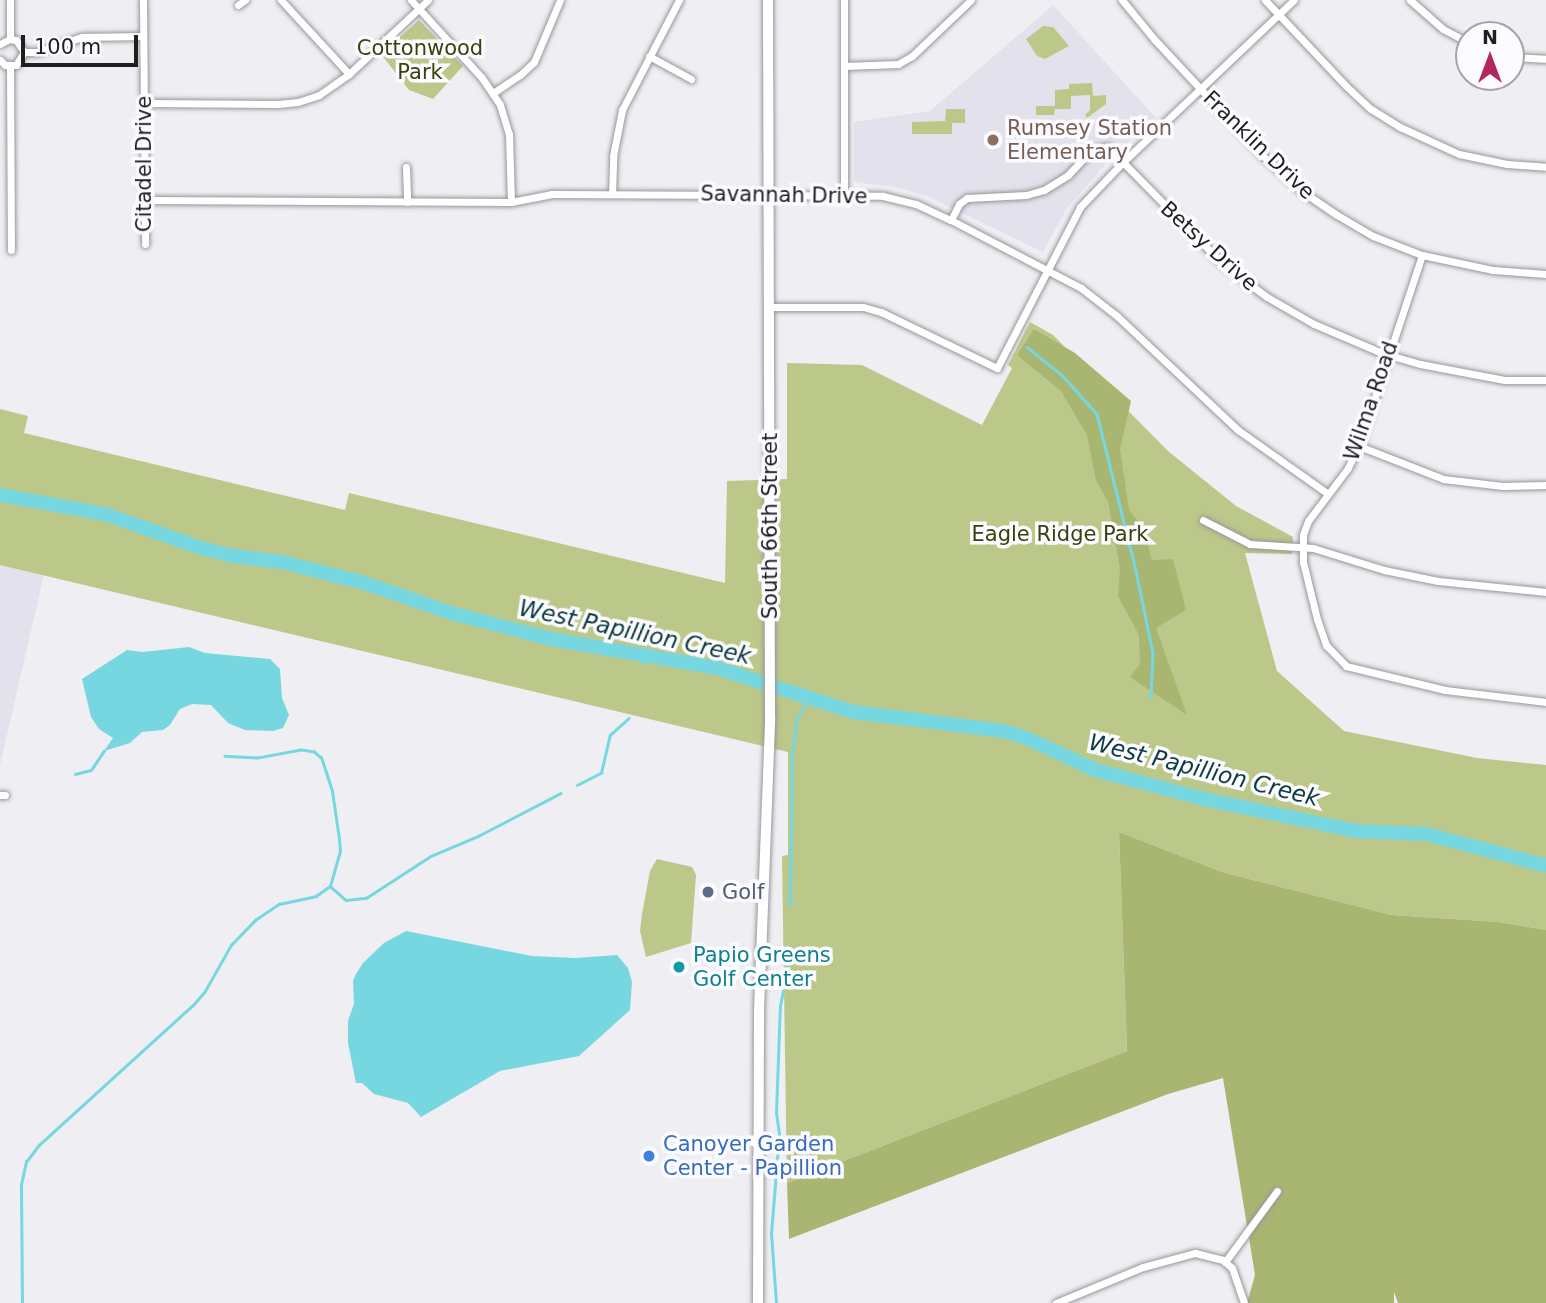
<!DOCTYPE html>
<style>
body{margin:0}
#map{position:relative;width:1546px;height:1303px;overflow:hidden;background:#efeef2;font-family:"DejaVu Sans",sans-serif}
div>[style]{position:absolute}
[style*='--x']{left:calc(var(--x)*1px);top:calc(var(--y)*1px);width:calc(var(--w)*1px);rotate:calc(var(--a)*1deg)}
.built>*{inset:0;background:#e3e1ec;transform-origin:0 0}
.green>*{inset:0;background:#bcc88a}
.forest>*{inset:0;background:#a9b672}
.water>*{inset:0;background:#77d7e0}
.stream>*{height:2.5px;margin:-1.25px;padding:0 1.25px;transform-origin:1.25px;border-radius:1.25px;background:#77d7e0}
.river>*{height:14px;margin:-7px;padding:0 7px;transform-origin:7px;border-radius:7px;background:#77d7e0}
.roads{filter:drop-shadow(0 0 2px #98979b) drop-shadow(0 0 2px #98979b)}
.street>*{height:7px;margin:-3.5px;padding:0 3.5px;transform-origin:3.5px;border-radius:3.5px;background:#fff}
.secondary>*{height:10px;margin:-5px;padding:0 5px;transform-origin:5px;border-radius:5px;background:#fff}
.dots>*{width:19px;height:19px;translate:-50% -50%;box-sizing:border-box;border:4px solid #fcfbff;border-radius:50%}
span{translate:-50% -50%;white-space:nowrap;text-align:center;line-height:1.15;-webkit-text-stroke:7px #fcfbff;paint-order:stroke}
.park-label{font-size:21px;color:#3a410d}
.education-label{font-size:21px;color:#785e54}
.left{translate:0 -50%;text-align:left}
.street-label{font-size:21px;color:#1f1f20}
.service-label{font-size:21px;color:#4e5e75}
.culture-label{font-size:21px;color:#0d838f}
.shop-label{font-size:21px;color:#366cbe}
.water-label{font-size:23px;color:#0d3c40;font-style:italic}
.north{position:absolute;left:1455px;top:21px;width:70px;height:70px;box-sizing:border-box;background:#fcfbff;border:2px solid #a4a3a6;border-radius:50%;rotate:0deg;font-size:19px;font-weight:700;line-height:28px;text-align:center;color:#1f1f20}
.north::after{content:'';display:block;margin:auto;width:24px;height:32px;background:#b32761;clip-path:polygon(50% 0,100% 100%,50% 72%,0 100%)}
.scale{position:absolute;left:21px;top:35px;width:117px;height:32px;box-sizing:border-box;border:4px solid #1f1f20;border-top:0;padding-left:9px;font-size:21px;line-height:24px;white-space:nowrap;color:#1f1f20;-webkit-text-stroke:5px #fcfbff;paint-order:stroke}
</style>
<div id="map">
<div class="built">
<i style="clip-path:polygon(1053px 5px,1156px 118px,1111px 158px,1067px 208px,1043px 252px,927px 196px,896px 187px,854px 182px,854px 122px,930px 111px)"></i>
<i style="left:0;top:565px;width:45px;height:221px;rotate:13deg"></i>
</div>
<div class="green">
<i style="clip-path:polygon(419px 20px,463px 66px,433px 99px,409px 90px,381px 54px)"></i>
<i style="clip-path:polygon(1043px 26px,1053px 27px,1069px 46px,1045px 59px,1037px 56px,1026px 39px)"></i>
<i style="clip-path:polygon(1092px 83px,1093px 96px,1106px 95px,1106px 104px,1087px 118px,1085px 115px,1090px 110px,1090px 95px,1071px 96px,1071px 109px,1055px 109px,1054px 115px,1036px 115px,1036px 106px,1055px 106px,1055px 90px,1069px 89px,1069px 84px)"></i>
<i style="clip-path:polygon(946px 109px,965px 109px,965px 123px,952px 123px,952px 134px,912px 134px,912px 122px,945px 121px)"></i>
<i style="clip-path:polygon(1030px 322px,1053px 335px,1168px 451px,1236px 506px,1293px 537px,1292px 554px,1245px 553px,1277px 671px,1344px 731px,1477px 758px,1546px 765px,1546px 930px,1499px 922px,1392px 915px,1225px 873px,1119px 832px,1127px 1051px,787px 1183px,782px 856px,788px 855px,788px 752px,0 565px,0 409px,28px 416px,24px 433px,345px 510px,349px 493px,725px 583px,727px 481px,787px 479px,787px 363px,862px 365px,982px 425px,1012px 368px,1008px 365px)"></i>
<i style="clip-path:polygon(657px 859px,692px 867px,696px 875px,691px 943px,646px 957px,640px 931px,642px 914px,650px 871px)"></i>
</div>
<div class="forest">
<i style="clip-path:polygon(1034px 329px,1075px 353px,1131px 401px,1120px 449px,1129px 510px,1143px 527px,1152px 560px,1173px 559px,1186px 610px,1156px 628px,1187px 715px,1130px 677px,1140px 664px,1139px 635px,1118px 596px,1120px 569px,1108px 501px,1096px 481px,1087px 435px,1061px 391px,1017px 355px)"></i>
<i style="clip-path:polygon(1119px 832px,1225px 873px,1392px 915px,1499px 922px,1546px 930px,1546px 1303px,1398px 1303px,1394px 1292px,1394px 1303px,1247px 1303px,1255px 1275px,1223px 1078px,1168px 1094px,789px 1239px,787px 1183px,1127px 1051px)"></i>
</div>
<div class="water">
<i style="clip-path:polygon(189px 647px,205px 653px,270px 659px,280px 669px,282px 698px,289px 715px,283px 728px,273px 731px,245px 730px,228px 723px,211px 705px,192px 704px,180px 709px,170px 725px,163px 730px,142px 732px,130px 743px,104px 751px,113px 738px,99px 729px,91px 717px,82px 679px,127px 650px,143px 652px)"></i>
<i style="clip-path:polygon(406px 931px,532px 956px,575px 958px,617px 955px,628px 968px,632px 982px,630px 1010px,579px 1056px,500px 1071px,421px 1117px,408px 1103px,374px 1094px,362px 1083px,356px 1083px,348px 1043px,348px 1021px,354px 1004px,353px 981px,356px 974px,363px 963px,384px 943px)"></i>
</div>
<div class="stream">
<i style="--x:1027;--y:347;--w:46;--a:38.9"></i>
<i style="--x:1063;--y:376;--w:51;--a:48.2"></i>
<i style="--x:1097;--y:414;--w:162;--a:76"></i>
<i style="--x:1136;--y:571;--w:84;--a:78.3"></i>
<i style="--x:1153;--y:653;--w:44;--a:92.6"></i>
<i style="--x:642;--y:663;--w:9;--a:-54"></i>
<i style="--x:75;--y:774;--w:16;--a:-14"></i>
<i style="--x:91;--y:770;--w:23;--a:-56"></i>
<i style="--x:577;--y:785;--w:27;--a:-27"></i>
<i style="--x:601;--y:773;--w:39;--a:-77"></i>
<i style="--x:610;--y:735;--w:25;--a:-42"></i>
<i style="--x:330;--y:886;--w:21;--a:41"></i>
<i style="--x:346;--y:900;--w:20;--a:-6"></i>
<i style="--x:366;--y:898;--w:77;--a:-32.9"></i>
<i style="--x:431;--y:856;--w:51;--a:-23.1"></i>
<i style="--x:478;--y:836;--w:93;--a:-27.4"></i>
<i style="--x:790;--y:906;--w:153;--a:-89.3"></i>
<i style="--x:792;--y:753;--w:35;--a:-82"></i>
<i style="--x:797;--y:718;--w:25;--a:-58"></i>
<i style="--x:22;--y:1303;--w:118;--a:-90.5"></i>
<i style="--x:21;--y:1185;--w:24;--a:-78"></i>
<i style="--x:26;--y:1162;--w:21;--a:-53"></i>
<i style="--x:39;--y:1145;--w:208;--a:-42.3"></i>
<i style="--x:193;--y:1005;--w:18;--a:-49"></i>
<i style="--x:205;--y:991;--w:53;--a:-60.5"></i>
<i style="--x:231;--y:945;--w:35;--a:-46"></i>
<i style="--x:255;--y:920;--w:29;--a:-34"></i>
<i style="--x:279;--y:904;--w:38;--a:-12"></i>
<i style="--x:316;--y:896;--w:17;--a:-36"></i>
<i style="--x:330;--y:886;--w:36;--a:-74"></i>
<i style="--x:340;--y:851;--w:12;--a:-95"></i>
<i style="--x:339;--y:839;--w:49;--a:-98.3"></i>
<i style="--x:332;--y:791;--w:35;--a:-108"></i>
<i style="--x:321;--y:758;--w:9;--a:-139"></i>
<i style="--x:314;--y:752;--w:13;--a:-171"></i>
<i style="--x:301;--y:750;--w:44;--a:169.5"></i>
<i style="--x:258;--y:758;--w:33;--a:-177"></i>
<i style="--x:776;--y:1303;--w:69;--a:-94.1"></i>
<i style="--x:771;--y:1234;--w:100;--a:-85.4"></i>
<i style="--x:779;--y:1134;--w:21;--a:-98"></i>
<i style="--x:776;--y:1113;--w:107;--a:-87.9"></i>
<i style="--x:780;--y:1006;--w:56;--a:-78.7"></i>
</div>
<div class="river">
<i style="--x:0;--y:495;--w:107;--a:10.3"></i>
<i style="--x:105;--y:514;--w:102;--a:19.5"></i>
<i style="--x:201;--y:548;--w:33;--a:14"></i>
<i style="--x:233;--y:556;--w:49;--a:7"></i>
<i style="--x:282;--y:562;--w:85;--a:14.4"></i>
<i style="--x:364;--y:583;--w:92;--a:19"></i>
<i style="--x:451;--y:613;--w:103;--a:14.6"></i>
<i style="--x:551;--y:639;--w:169;--a:9.9"></i>
<i style="--x:717;--y:668;--w:143;--a:17.9"></i>
<i style="--x:853;--y:712;--w:152;--a:7.2"></i>
<i style="--x:1004;--y:731;--w:28;--a:18"></i>
<i style="--x:1031;--y:740;--w:71;--a:25.1"></i>
<i style="--x:1095;--y:770;--w:113;--a:14.9"></i>
<i style="--x:1204;--y:799;--w:155;--a:11.9"></i>
<i style="--x:1356;--y:831;--w:70;--a:2.5"></i>
<i style="--x:1426;--y:834;--w:124;--a:14.9"></i>
</div>
<div class="roads">
<div class="street">
<i style="--x:10;--y:0;--w:39;--a:90"></i>
<i style="--x:143;--y:0;--w:244;--a:89.5"></i>
<i style="--x:281;--y:0;--w:100;--a:47.4"></i>
<i style="--x:411;--y:0;--w:105;--a:47.7"></i>
<i style="--x:482;--y:78;--w:32;--a:56"></i>
<i style="--x:500;--y:105;--w:30;--a:73"></i>
<i style="--x:509;--y:134;--w:68;--a:88.3"></i>
<i style="--x:1122;--y:0;--w:50;--a:50.6"></i>
<i style="--x:1154;--y:39;--w:160;--a:47"></i>
<i style="--x:1263;--y:156;--w:54;--a:42"></i>
<i style="--x:1303;--y:192;--w:41;--a:34.1"></i>
<i style="--x:1337;--y:215;--w:42;--a:30.3"></i>
<i style="--x:1373;--y:236;--w:53;--a:21.2"></i>
<i style="--x:1422;--y:255;--w:73;--a:11.9"></i>
<i style="--x:1493;--y:270;--w:53;--a:4.3"></i>
<i style="--x:1265;--y:0;--w:118;--a:46.7"></i>
<i style="--x:1346;--y:86;--w:34;--a:43"></i>
<i style="--x:1371;--y:109;--w:34;--a:32"></i>
<i style="--x:1400;--y:127;--w:65;--a:24.6"></i>
<i style="--x:1459;--y:154;--w:49;--a:11.8"></i>
<i style="--x:1507;--y:164;--w:39;--a:4"></i>
<i style="--x:1410;--y:0;--w:44;--a:41.3"></i>
<i style="--x:1443;--y:29;--w:30;--a:28"></i>
<i style="--x:238;--y:5;--w:9;--a:-36"></i>
<i style="--x:0;--y:44;--w:11;--a:-27"></i>
<i style="--x:10;--y:39;--w:6;--a:9"></i>
<i style="--x:16;--y:40;--w:14;--a:56"></i>
<i style="--x:24;--y:52;--w:15;--a:122"></i>
<i style="--x:16;--y:65;--w:11;--a:180"></i>
<i style="--x:5;--y:65;--w:7;--a:-135"></i>
<i style="--x:24;--y:52;--w:13;--a:0"></i>
<i style="--x:37;--y:52;--w:47;--a:-18.4"></i>
<i style="--x:82;--y:37;--w:61;--a:-0.9"></i>
<i style="--x:649;--y:56;--w:48;--a:28.7"></i>
<i style="--x:1511;--y:57;--w:35;--a:3"></i>
<i style="--x:10;--y:66;--w:184;--a:89.7"></i>
<i style="--x:844;--y:66;--w:54;--a:-2.1"></i>
<i style="--x:898;--y:64;--w:16;--a:-30"></i>
<i style="--x:912;--y:56;--w:81;--a:-43.5"></i>
<i style="--x:493;--y:93;--w:32;--a:-34"></i>
<i style="--x:520;--y:75;--w:19;--a:-43"></i>
<i style="--x:534;--y:62;--w:67;--a:-67.2"></i>
<i style="--x:144;--y:103;--w:134;--a:0.4"></i>
<i style="--x:278;--y:104;--w:20;--a:-6"></i>
<i style="--x:298;--y:102;--w:22;--a:-18"></i>
<i style="--x:319;--y:95;--w:37;--a:-35"></i>
<i style="--x:349;--y:74;--w:108;--a:-43.1"></i>
<i style="--x:406;--y:167;--w:35;--a:88"></i>
<i style="--x:844;--y:193;--w:193;--a:-90"></i>
<i style="--x:612;--y:194;--w:38;--a:-88"></i>
<i style="--x:613;--y:156;--w:47;--a:-78.9"></i>
<i style="--x:622;--y:110;--w:124;--a:-62.6"></i>
<i style="--x:145;--y:200;--w:366;--a:0.3"></i>
<i style="--x:511;--y:202;--w:42;--a:-11"></i>
<i style="--x:552;--y:194;--w:331;--a:0.3"></i>
<i style="--x:883;--y:196;--w:34;--a:14"></i>
<i style="--x:916;--y:204;--w:38;--a:25"></i>
<i style="--x:951;--y:220;--w:147;--a:27.6"></i>
<i style="--x:1081;--y:288;--w:46;--a:37.9"></i>
<i style="--x:1117;--y:316;--w:166;--a:43.3"></i>
<i style="--x:1238;--y:430;--w:110;--a:35.4"></i>
<i style="--x:951;--y:220;--w:18;--a:-63"></i>
<i style="--x:959;--y:204;--w:10;--a:-37"></i>
<i style="--x:967;--y:198;--w:59;--a:-2.9"></i>
<i style="--x:1026;--y:195;--w:19;--a:-16"></i>
<i style="--x:1044;--y:190;--w:28;--a:-32"></i>
<i style="--x:1068;--y:175;--w:34;--a:-47"></i>
<i style="--x:1091;--y:150;--w:17;--a:-10"></i>
<i style="--x:1108;--y:147;--w:167;--a:45.5"></i>
<i style="--x:1225;--y:266;--w:52;--a:36.4"></i>
<i style="--x:1267;--y:297;--w:54;--a:29.9"></i>
<i style="--x:1314;--y:324;--w:74;--a:23.1"></i>
<i style="--x:1382;--y:353;--w:40;--a:16"></i>
<i style="--x:1420;--y:364;--w:86;--a:10.7"></i>
<i style="--x:1505;--y:380;--w:41;--a:0"></i>
<i style="--x:1422;--y:255;--w:201;--a:108.3"></i>
<i style="--x:1359;--y:446;--w:25;--a:117"></i>
<i style="--x:1348;--y:468;--w:66;--a:127"></i>
<i style="--x:1308;--y:521;--w:15;--a:110"></i>
<i style="--x:1303;--y:535;--w:27;--a:90"></i>
<i style="--x:1303;--y:562;--w:59;--a:76.2"></i>
<i style="--x:1317;--y:619;--w:28;--a:71"></i>
<i style="--x:1326;--y:645;--w:29;--a:46"></i>
<i style="--x:1346;--y:666;--w:102;--a:13.6"></i>
<i style="--x:1445;--y:690;--w:102;--a:6.8"></i>
<i style="--x:770;--y:307;--w:93;--a:0"></i>
<i style="--x:863;--y:307;--w:19;--a:16"></i>
<i style="--x:881;--y:312;--w:129;--a:25.8"></i>
<i style="--x:997;--y:368;--w:181;--a:-62.7"></i>
<i style="--x:1080;--y:207;--w:61;--a:-46.3"></i>
<i style="--x:1122;--y:163;--w:237;--a:-43.5"></i>
<i style="--x:1359;--y:446;--w:90;--a:21.4"></i>
<i style="--x:1443;--y:479;--w:60;--a:6.7"></i>
<i style="--x:1503;--y:486;--w:43;--a:-1.3"></i>
<i style="--x:1203;--y:520;--w:53;--a:27.1"></i>
<i style="--x:1250;--y:544;--w:63;--a:3.6"></i>
<i style="--x:1313;--y:548;--w:74;--a:17.2"></i>
<i style="--x:1384;--y:570;--w:55;--a:11.5"></i>
<i style="--x:1438;--y:581;--w:109;--a:5.8"></i>
<i style="--x:0;--y:795;--w:5;--a:0"></i>
<i style="--x:1225;--y:1262;--w:88;--a:-53.8"></i>
<i style="--x:1056;--y:1303;--w:94;--a:-22.5"></i>
<i style="--x:1143;--y:1267;--w:54;--a:-15.1"></i>
<i style="--x:1195;--y:1253;--w:29;--a:14"></i>
<i style="--x:1223;--y:1260;--w:12;--a:42"></i>
<i style="--x:1232;--y:1268;--w:37;--a:71"></i>
</div>
<div class="secondary">
<i style="--x:758;--y:1303;--w:293;--a:-89.8"></i>
<i style="--x:759;--y:1010;--w:293;--a:-87.8"></i>
<i style="--x:770;--y:717;--w:717;--a:-90.16"></i>
</div>
</div>
<div class="dots">
<i style="left:993px;top:140px;background:#8d6e63"></i>
<i style="left:708px;top:892px;background:#5c6f8a"></i>
<i style="left:679px;top:967px;background:#0f9aa8"></i>
<i style="left:649px;top:1156px;background:#3f7fe0"></i>
</div>
<div class="park-label">
<span style="left:420px;top:60px">Cottonwood<br>Park</span>
<span style="left:1060px;top:534px">Eagle Ridge Park</span>
</div>
<div class="education-label">
<span class="left" style="left:1007px;top:140px">Rumsey Station<br>Elementary</span>
</div>
<div class="street-label">
<span style="left:1259px;top:145px;rotate:44deg">Franklin Drive</span>
<span style="left:144px;top:164px;rotate:-90deg">Citadel Drive</span>
<span style="left:784px;top:195px;rotate:1deg">Savannah Drive</span>
<span style="left:1209px;top:246px;rotate:42deg">Betsy Drive</span>
<span style="left:1371px;top:401px;rotate:-71deg">Wilma Road</span>
<span style="left:770px;top:526px;rotate:-90deg">South 66th Street</span>
</div>
<div class="service-label">
<span class="left" style="left:722px;top:892px">Golf</span>
</div>
<div class="culture-label">
<span class="left" style="left:693px;top:967px">Papio Greens<br>Golf Center</span>
</div>
<div class="shop-label">
<span class="left" style="left:663px;top:1156px">Canoyer Garden<br>Center - Papillion</span>
</div>
<div class="water-label">
<span style="left:635px;top:632px;rotate:12deg">West Papillion Creek</span>
<span style="left:1204px;top:770px;rotate:14deg">West Papillion Creek</span>
</div>
<div class="north">N</div>
<div class="scale">100 m</div>
</div>
